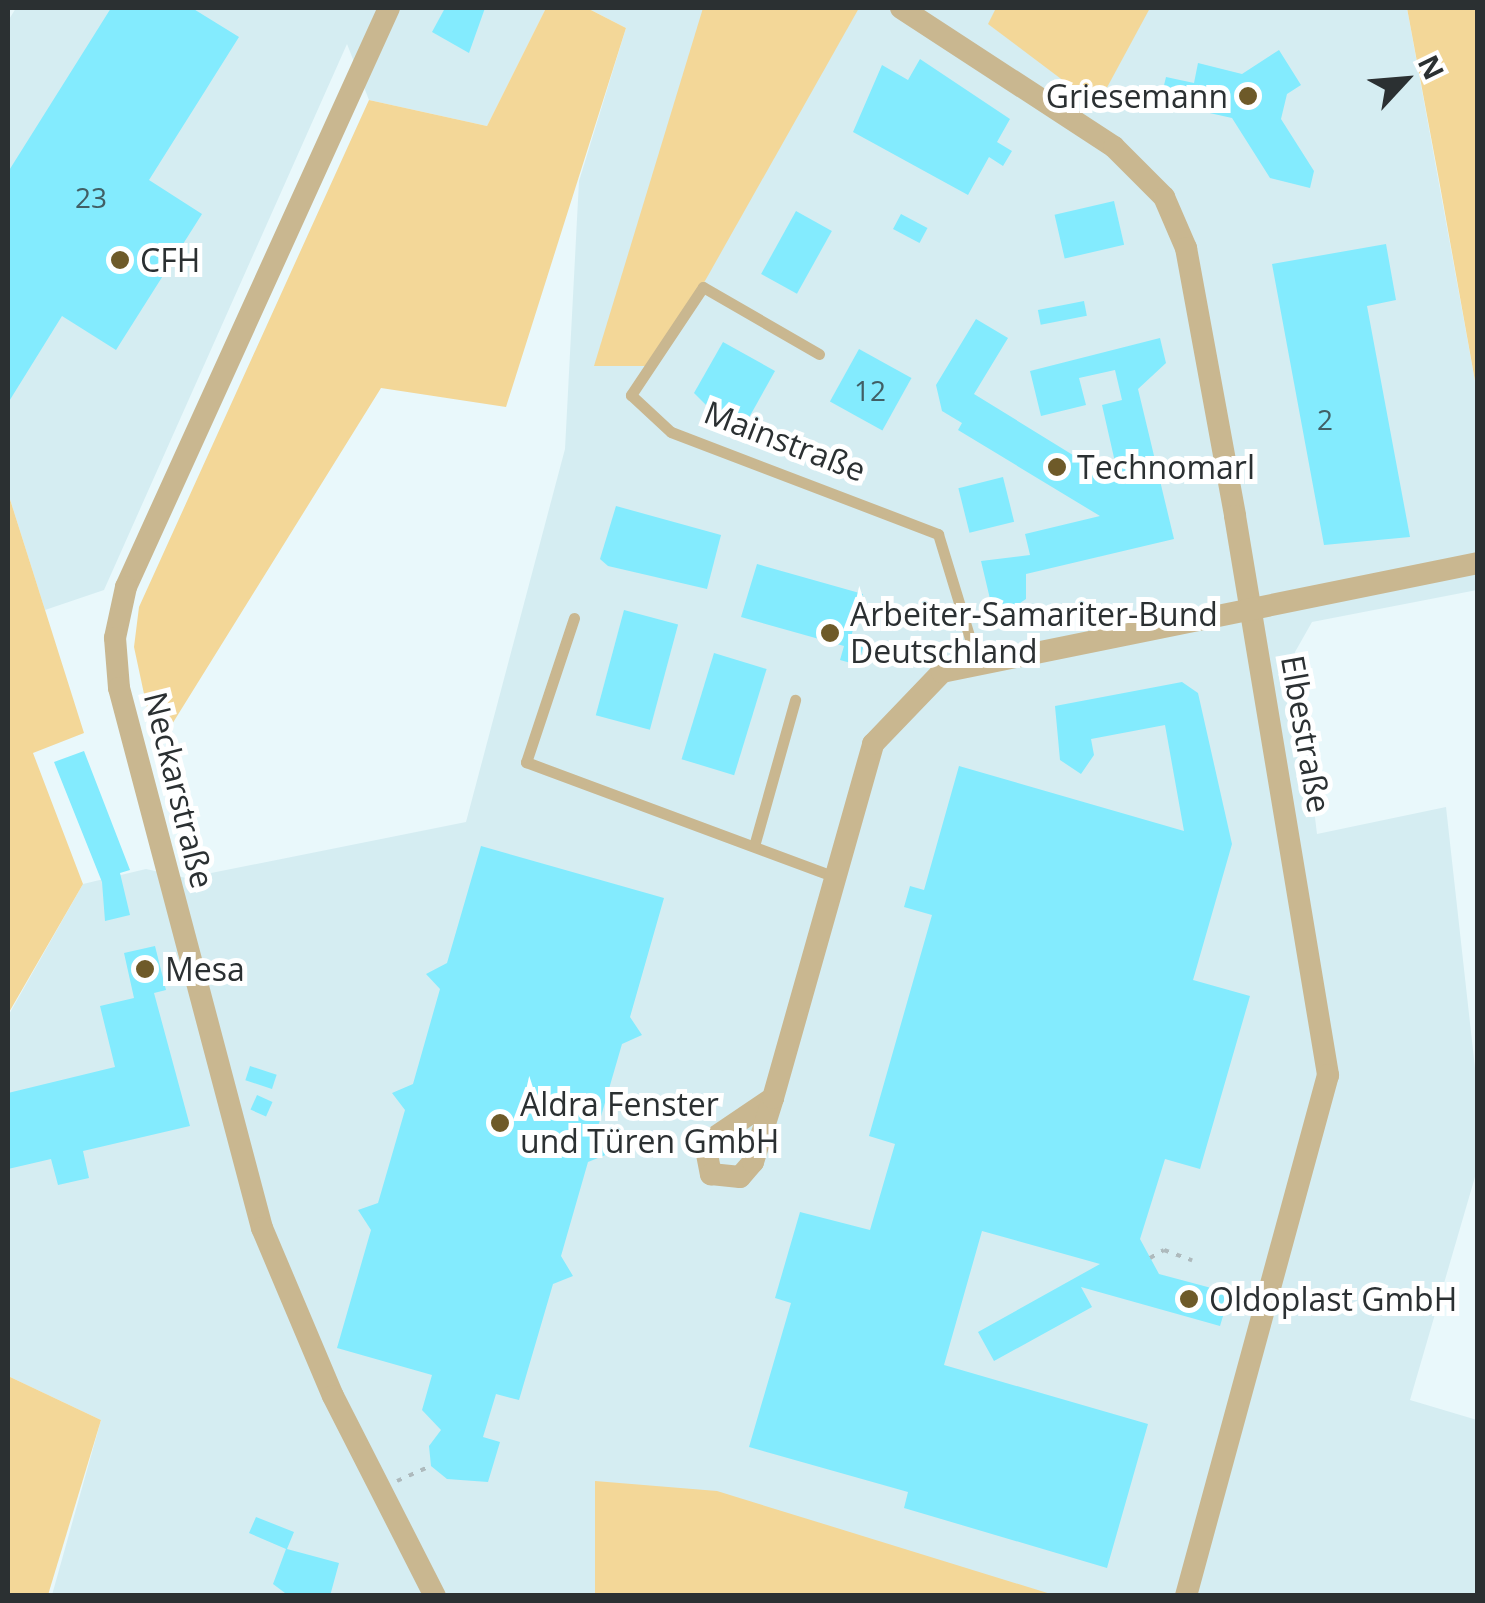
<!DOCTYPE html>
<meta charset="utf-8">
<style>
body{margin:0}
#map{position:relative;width:1485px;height:1603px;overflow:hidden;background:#e9f8fb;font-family:"Open Sans",sans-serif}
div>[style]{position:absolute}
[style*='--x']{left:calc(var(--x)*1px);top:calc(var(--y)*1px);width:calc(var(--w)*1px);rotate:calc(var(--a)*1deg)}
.built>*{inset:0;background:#d5edf2}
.green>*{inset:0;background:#f3d798}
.building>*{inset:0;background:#83ebfe;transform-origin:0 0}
.path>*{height:4px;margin-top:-2px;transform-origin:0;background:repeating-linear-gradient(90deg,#aebabd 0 5px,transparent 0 13px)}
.service>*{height:11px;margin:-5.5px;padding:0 5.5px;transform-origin:5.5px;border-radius:5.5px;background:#c9b790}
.minor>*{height:22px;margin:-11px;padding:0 11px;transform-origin:11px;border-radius:11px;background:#c9b790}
.dots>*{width:28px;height:28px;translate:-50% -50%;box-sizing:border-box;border:5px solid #fff;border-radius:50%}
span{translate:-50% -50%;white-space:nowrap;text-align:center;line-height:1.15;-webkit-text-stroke:10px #fff;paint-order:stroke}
.number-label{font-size:28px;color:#415f65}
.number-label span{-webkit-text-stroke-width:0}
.poi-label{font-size:32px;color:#2b3032}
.right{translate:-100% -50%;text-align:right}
.left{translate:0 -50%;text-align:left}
.street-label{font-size:32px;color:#2b3032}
.frame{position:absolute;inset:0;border:10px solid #2b3032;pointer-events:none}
.north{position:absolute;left:1355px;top:30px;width:100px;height:100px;-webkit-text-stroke:8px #fff;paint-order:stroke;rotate:64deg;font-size:28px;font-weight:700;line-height:40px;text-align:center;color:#2b3032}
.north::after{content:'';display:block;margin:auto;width:35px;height:45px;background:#2b3032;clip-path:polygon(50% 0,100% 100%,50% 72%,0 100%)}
</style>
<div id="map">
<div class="built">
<i style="clip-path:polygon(16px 8px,546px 8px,487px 126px,369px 100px,347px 44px,104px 590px,45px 610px,8px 493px,8px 21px)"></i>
<i style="clip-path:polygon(587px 8px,1407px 8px,1477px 392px,1477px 590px,1312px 622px,1295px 652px,1317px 834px,1446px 807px,1477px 1086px,1477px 1170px,1410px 1400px,1477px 1420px,1477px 1595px,52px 1595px,101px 1420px,8px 1376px,8px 1016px,83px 884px,146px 869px,186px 878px,466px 822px,565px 449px,579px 181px,626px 28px)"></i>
</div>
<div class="green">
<i style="clip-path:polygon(546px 8px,587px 8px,626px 28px,506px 407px,381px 388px,156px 750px,134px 647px,139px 607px,369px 100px,487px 126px)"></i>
<i style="clip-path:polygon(703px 8px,859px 8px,657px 366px,594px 366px)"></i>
<i style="clip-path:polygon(996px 8px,1150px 8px,1097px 106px,988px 24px)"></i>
<i style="clip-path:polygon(1407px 8px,1477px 8px,1477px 392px,1439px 180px)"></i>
<i style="clip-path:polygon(8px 493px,84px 733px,33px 753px,83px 884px,8px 1014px)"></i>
<i style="clip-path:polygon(8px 1376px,101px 1420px,48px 1595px,8px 1595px)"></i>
<i style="clip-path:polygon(595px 1481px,717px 1491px,1054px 1595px,595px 1595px)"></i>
</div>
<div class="building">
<i style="clip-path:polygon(111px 8px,192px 8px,239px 37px,149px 180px,202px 214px,116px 350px,62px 316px,8px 403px,8px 172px)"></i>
<i style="clip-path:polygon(445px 8px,485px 8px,469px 53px,432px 32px)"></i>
<i style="clip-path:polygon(1279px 50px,1301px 85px,1287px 94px,1281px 119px,1314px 171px,1310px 188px,1270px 178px,1232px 118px,1160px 102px,1166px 77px,1194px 83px,1198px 63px,1242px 74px)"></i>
<i style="clip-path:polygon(920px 59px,1010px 119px,997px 142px,1012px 151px,1003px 166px,989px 157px,968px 195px,853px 132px,882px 65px,908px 80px)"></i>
<i style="left:1114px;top:201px;width:45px;height:61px;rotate:77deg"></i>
<i style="left:796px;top:211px;width:41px;height:72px;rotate:29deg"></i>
<i style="left:901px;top:214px;width:30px;height:17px;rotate:28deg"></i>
<i style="clip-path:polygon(1386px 244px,1396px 300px,1367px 306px,1410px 537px,1324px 545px,1272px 264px)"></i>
<i style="left:1084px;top:301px;width:15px;height:47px;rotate:79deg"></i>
<i style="clip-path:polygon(976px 319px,1008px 338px,974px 394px,1120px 484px,1102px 405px,1122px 400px,1115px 370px,1079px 378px,1086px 405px,1041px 416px,1030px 371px,1160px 338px,1166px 363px,1138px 389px,1174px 539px,1026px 574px,1026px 599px,995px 620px,981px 561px,1030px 555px,1025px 534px,1100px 516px,958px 430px,962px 423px,942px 411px,936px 385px)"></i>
<i style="clip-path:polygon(723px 342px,775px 371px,746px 423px,716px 415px,694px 393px)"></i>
<i style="left:859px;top:349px;width:60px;height:60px;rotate:29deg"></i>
<i style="left:1003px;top:477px;width:46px;height:46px;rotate:76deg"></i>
<i style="clip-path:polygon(616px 506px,721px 535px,707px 589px,608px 566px,600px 559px)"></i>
<i style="clip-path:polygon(757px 564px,863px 594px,851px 637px,865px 641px,858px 665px,840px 660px,844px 646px,741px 617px)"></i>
<i style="left:624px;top:610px;width:56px;height:109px;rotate:15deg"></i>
<i style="left:714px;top:653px;width:55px;height:111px;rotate:17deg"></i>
<i style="clip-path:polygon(1182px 682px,1198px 693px,1232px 844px,1193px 980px,1250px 996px,1200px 1169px,1165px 1159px,1140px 1239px,1159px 1274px,1230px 1293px,1220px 1326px,1081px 1287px,1092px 1307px,994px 1361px,978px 1332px,1100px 1264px,982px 1231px,944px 1365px,1148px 1424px,1107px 1568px,904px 1508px,908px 1492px,749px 1447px,791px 1303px,775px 1298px,800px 1212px,870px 1230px,895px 1144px,869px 1136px,932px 915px,904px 907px,910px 886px,924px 890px,959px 766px,1184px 831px,1165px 725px,1091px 739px,1094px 755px,1081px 774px,1060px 760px,1055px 706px)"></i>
<i style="clip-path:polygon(84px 751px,130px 870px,120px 873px,130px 915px,105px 921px,102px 882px,54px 762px)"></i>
<i style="clip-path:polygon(481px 846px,664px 898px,630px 1017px,642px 1035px,622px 1044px,595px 1137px,608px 1154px,588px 1162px,561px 1256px,573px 1276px,553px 1284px,519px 1400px,496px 1394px,483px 1437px,500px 1442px,488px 1482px,447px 1479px,431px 1466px,429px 1446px,441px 1430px,422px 1410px,432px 1375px,337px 1348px,371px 1230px,358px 1210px,378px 1203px,405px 1110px,392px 1093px,413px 1084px,440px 989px,426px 974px,447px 963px)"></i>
<i style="clip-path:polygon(155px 946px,166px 990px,154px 993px,190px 1126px,83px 1151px,89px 1178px,58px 1185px,51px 1159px,8px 1169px,8px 1093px,115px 1067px,100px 1006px,134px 998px,124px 953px)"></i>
<i style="left:250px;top:1066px;width:28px;height:15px;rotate:18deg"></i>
<i style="left:257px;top:1095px;width:17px;height:16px;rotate:24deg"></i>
<i style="clip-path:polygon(256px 1517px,294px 1532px,287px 1549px,339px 1563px,330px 1596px,289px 1596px,273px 1584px,286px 1549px,249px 1533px)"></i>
</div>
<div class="path">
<i style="--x:1150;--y:1258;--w:16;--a:-30"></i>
<i style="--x:1164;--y:1250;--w:30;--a:20"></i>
<i style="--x:397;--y:1481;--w:37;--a:-24"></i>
</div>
<div class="service">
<i style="--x:819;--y:354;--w:134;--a:-150"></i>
<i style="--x:703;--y:287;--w:130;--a:123.7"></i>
<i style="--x:631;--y:395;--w:54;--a:42.8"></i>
<i style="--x:671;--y:432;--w:286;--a:20.9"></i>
<i style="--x:938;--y:534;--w:130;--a:73"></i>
<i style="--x:574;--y:618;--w:152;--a:108.4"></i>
<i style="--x:526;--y:762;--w:331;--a:20.4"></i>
<i style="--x:754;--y:846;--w:152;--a:-74.3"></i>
</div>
<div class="minor">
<i style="--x:389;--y:8;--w:636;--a:114.43"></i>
<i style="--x:126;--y:587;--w:52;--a:102.2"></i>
<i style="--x:115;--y:638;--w:50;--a:85.4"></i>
<i style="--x:119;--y:688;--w:559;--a:75.17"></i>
<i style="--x:262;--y:1228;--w:182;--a:67.1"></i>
<i style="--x:333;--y:1396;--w:225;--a:63"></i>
<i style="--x:901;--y:8;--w:254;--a:33.1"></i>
<i style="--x:1114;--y:147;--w:71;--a:45"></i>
<i style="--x:1164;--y:197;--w:56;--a:66.7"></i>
<i style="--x:1186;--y:248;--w:272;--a:79.6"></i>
<i style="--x:1235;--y:516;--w:567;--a:80.55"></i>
<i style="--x:1328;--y:1075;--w:540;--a:105.25"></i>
<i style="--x:773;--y:1098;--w:82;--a:145.9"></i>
<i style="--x:705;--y:1144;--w:31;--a:79"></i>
<i style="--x:711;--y:1174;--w:29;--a:6"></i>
<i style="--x:740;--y:1177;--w:20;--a:-49"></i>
<i style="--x:753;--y:1162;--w:67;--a:-72.6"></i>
<i style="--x:773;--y:1098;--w:368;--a:-74.2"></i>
<i style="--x:873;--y:744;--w:100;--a:-46.2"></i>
<i style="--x:942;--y:672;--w:547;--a:-11.49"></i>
</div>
<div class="dots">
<i style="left:1248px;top:96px;background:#6e5a29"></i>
<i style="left:120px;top:260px;background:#6e5a29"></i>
<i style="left:1057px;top:467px;background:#6e5a29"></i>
<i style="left:830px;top:633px;background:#6e5a29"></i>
<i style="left:145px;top:969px;background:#6e5a29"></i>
<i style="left:500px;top:1123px;background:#6e5a29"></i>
<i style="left:1189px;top:1299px;background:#6e5a29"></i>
</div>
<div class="number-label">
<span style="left:91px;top:197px">23</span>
<span style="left:870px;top:390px">12</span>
<span style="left:1325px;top:419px">2</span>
</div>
<div class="poi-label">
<span class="right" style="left:1228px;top:96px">Griesemann</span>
<span class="left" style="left:140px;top:260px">CFH</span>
<span class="left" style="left:1077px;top:467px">Technomarl</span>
<span class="left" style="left:850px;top:633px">Arbeiter-Samariter-Bund<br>Deutschland</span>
<span class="left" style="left:165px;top:969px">Mesa</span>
<span class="left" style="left:520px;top:1123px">Aldra Fenster<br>und Türen GmbH</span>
<span class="left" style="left:1209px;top:1299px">Oldoplast GmbH</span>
</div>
<div class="street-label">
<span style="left:785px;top:441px;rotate:21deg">Mainstraße</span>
<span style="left:1306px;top:734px;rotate:80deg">Elbestraße</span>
<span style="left:179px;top:790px;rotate:76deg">Neckarstraße</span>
</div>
<div class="frame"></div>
<div class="north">N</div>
</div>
